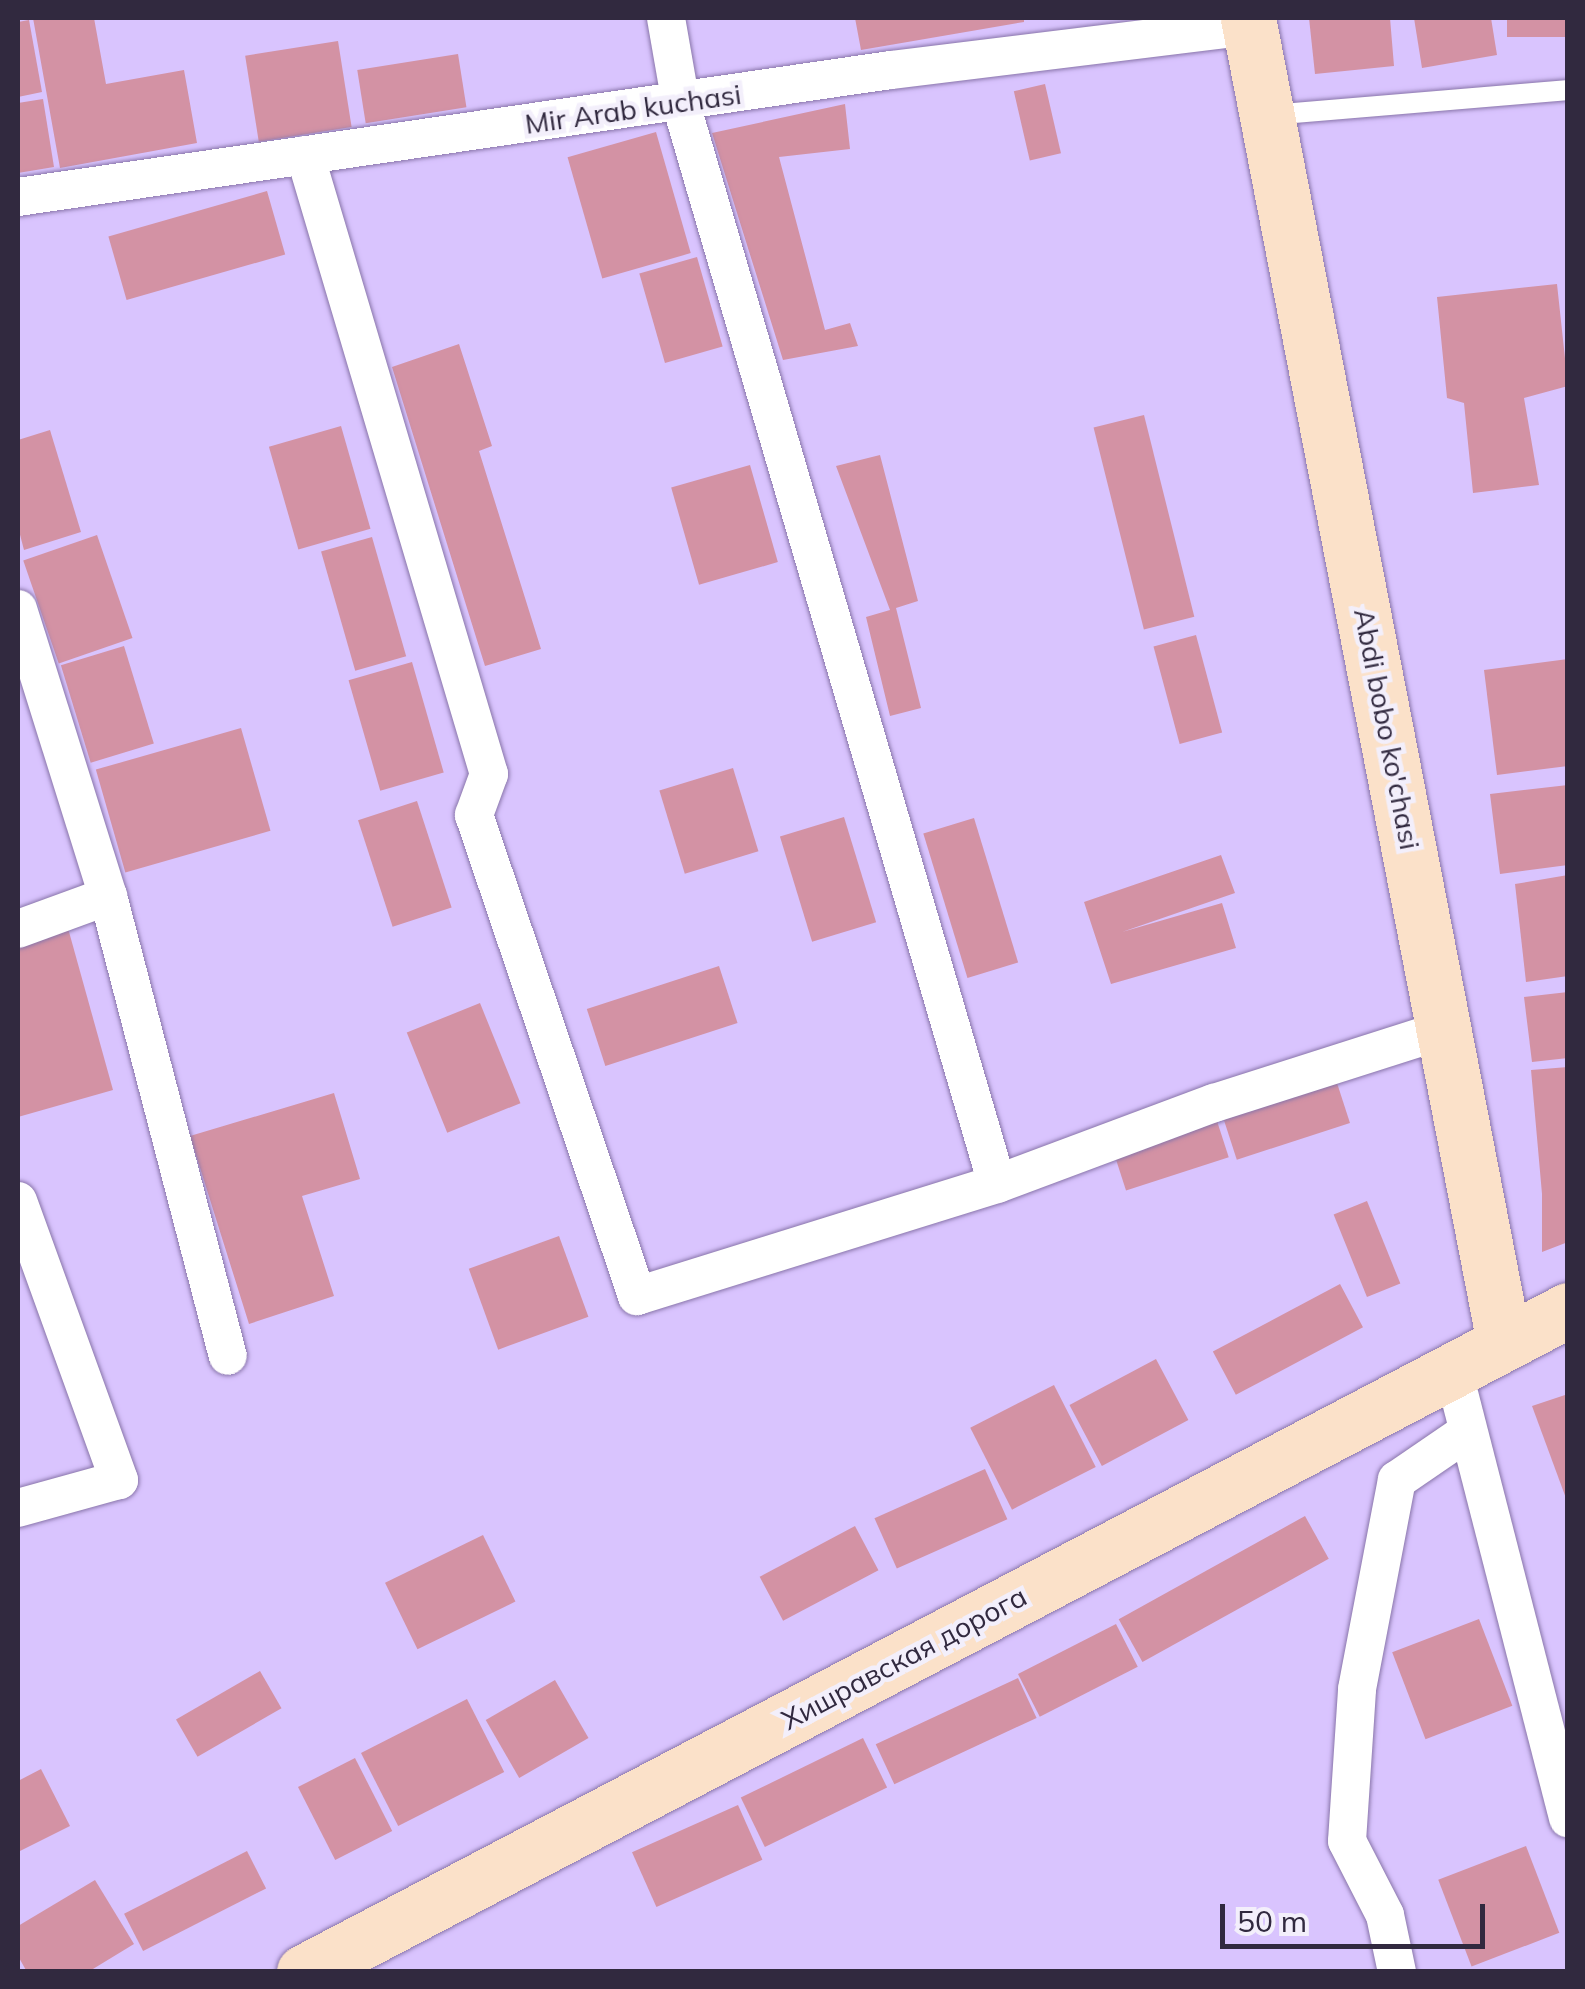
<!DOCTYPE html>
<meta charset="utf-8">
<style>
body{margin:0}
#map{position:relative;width:1585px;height:1989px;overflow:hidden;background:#d9c4fe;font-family:Mulish,sans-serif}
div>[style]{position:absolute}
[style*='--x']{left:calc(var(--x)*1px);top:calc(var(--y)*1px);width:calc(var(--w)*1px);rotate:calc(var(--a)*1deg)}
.building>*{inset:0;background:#d392a4;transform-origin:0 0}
.roads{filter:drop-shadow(0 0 2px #8975aa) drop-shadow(0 0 2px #8975aa)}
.service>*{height:20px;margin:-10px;padding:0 10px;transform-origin:10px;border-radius:10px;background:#fff}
.minor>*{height:38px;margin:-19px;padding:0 19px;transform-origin:19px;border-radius:19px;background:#fff}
.secondary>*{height:55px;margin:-27.5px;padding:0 27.5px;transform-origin:27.5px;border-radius:27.5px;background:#fbe1c9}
span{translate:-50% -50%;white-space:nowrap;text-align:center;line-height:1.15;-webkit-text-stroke:9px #f3effb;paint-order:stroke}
.street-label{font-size:28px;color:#31293f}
.frame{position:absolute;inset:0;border:20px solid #31293f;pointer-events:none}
.scale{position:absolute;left:1220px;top:1904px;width:265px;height:45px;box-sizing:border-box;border:5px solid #31293f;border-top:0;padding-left:12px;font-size:30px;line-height:35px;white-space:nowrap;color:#31293f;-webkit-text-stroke:8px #f3effb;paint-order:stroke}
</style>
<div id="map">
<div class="building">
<i style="clip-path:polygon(33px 18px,94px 18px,106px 84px,184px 70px,197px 143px,60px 168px)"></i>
<i style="clip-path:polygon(855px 18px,1024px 18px,1024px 22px,861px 50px)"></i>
<i style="clip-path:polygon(1309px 18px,1390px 18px,1394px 66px,1315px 74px)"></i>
<i style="clip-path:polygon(1414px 18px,1491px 18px,1497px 55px,1422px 68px)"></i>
<i style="left:1507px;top:18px;width:61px;height:19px"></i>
<i style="clip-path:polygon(29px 20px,42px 92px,18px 97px,18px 22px)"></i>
<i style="left:338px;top:41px;width:87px;height:94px;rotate:81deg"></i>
<i style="left:458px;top:54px;width:54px;height:102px;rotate:81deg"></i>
<i style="left:1045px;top:84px;width:71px;height:32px;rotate:77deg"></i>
<i style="clip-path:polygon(43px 99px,54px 167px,18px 173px,18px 103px)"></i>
<i style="clip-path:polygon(845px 104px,850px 149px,779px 157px,825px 330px,850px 323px,858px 346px,783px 360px,712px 133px)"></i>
<i style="left:656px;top:132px;width:126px;height:92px;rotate:74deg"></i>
<i style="left:267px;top:191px;width:66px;height:165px;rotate:74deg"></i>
<i style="left:697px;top:257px;width:93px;height:60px;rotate:74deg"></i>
<i style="clip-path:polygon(1557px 284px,1568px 386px,1524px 398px,1539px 485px,1473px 493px,1464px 403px,1447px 398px,1437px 297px)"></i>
<i style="clip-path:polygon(459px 344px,492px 446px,479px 451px,541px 649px,485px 666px,392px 367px)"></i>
<i style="left:1144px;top:415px;width:208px;height:52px;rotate:76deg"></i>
<i style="left:341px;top:426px;width:107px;height:75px;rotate:74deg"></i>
<i style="clip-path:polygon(50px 430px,81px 532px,24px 550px,18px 527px,18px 440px)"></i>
<i style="clip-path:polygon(880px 455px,918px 601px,896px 608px,921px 708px,890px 716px,866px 617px,890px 610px,836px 466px)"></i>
<i style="left:750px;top:465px;width:101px;height:82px;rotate:74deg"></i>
<i style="left:97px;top:535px;width:109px;height:78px;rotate:71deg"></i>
<i style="left:372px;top:537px;width:124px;height:53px;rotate:74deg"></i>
<i style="left:1196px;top:635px;width:101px;height:44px;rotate:75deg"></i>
<i style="left:124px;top:646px;width:102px;height:66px;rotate:73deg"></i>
<i style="clip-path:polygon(1568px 659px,1568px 766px,1497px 775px,1484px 670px)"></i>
<i style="left:412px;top:662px;width:115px;height:66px;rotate:74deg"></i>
<i style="left:241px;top:728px;width:107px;height:151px;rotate:74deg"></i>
<i style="left:733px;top:768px;width:87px;height:77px;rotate:73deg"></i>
<i style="clip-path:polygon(1568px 785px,1568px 865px,1500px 874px,1490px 794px)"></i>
<i style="left:417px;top:801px;width:112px;height:62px;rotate:72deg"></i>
<i style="left:844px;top:817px;width:110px;height:67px;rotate:73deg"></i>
<i style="left:974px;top:818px;width:151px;height:53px;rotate:73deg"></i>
<i style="clip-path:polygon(1221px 855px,1235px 893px,1122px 932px,1222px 903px,1236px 948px,1111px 984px,1084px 902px)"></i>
<i style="clip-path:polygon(1568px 875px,1568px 976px,1526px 982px,1515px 884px)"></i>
<i style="clip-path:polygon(66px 921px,113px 1090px,18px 1117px,18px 935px)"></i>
<i style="left:719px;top:966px;width:60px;height:139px;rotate:72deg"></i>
<i style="clip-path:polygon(1568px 992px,1568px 1058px,1532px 1062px,1524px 997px)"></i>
<i style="left:480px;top:1003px;width:108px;height:79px;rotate:68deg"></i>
<i style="clip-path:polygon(1568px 1067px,1568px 1242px,1542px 1252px,1542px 1194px,1531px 1070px)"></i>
<i style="left:1337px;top:1083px;width:42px;height:119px;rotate:72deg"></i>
<i style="clip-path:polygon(334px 1093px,360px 1179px,302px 1196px,334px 1296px,249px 1324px,190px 1136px)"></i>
<i style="left:1217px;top:1121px;width:38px;height:108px;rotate:72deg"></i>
<i style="left:1367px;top:1201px;width:89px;height:36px;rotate:68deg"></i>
<i style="left:559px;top:1236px;width:86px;height:96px;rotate:70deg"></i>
<i style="left:1340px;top:1284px;width:49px;height:144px;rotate:62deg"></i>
<i style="left:1156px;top:1359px;width:69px;height:98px;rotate:62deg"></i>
<i style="left:1054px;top:1385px;width:92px;height:94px;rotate:63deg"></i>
<i style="clip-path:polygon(1568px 1394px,1568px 1501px,1567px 1501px,1532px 1406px)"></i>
<i style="left:985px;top:1469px;width:55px;height:121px;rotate:66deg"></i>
<i style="left:1305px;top:1516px;width:49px;height:213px;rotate:61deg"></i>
<i style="left:855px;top:1526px;width:50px;height:108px;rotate:62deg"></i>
<i style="left:483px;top:1535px;width:74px;height:109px;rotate:64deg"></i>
<i style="left:1479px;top:1619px;width:93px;height:93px;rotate:69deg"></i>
<i style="left:1116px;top:1624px;width:48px;height:110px;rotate:63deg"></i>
<i style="left:260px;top:1671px;width:43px;height:97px;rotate:60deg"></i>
<i style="left:1018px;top:1678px;width:44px;height:157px;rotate:65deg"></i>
<i style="left:555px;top:1680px;width:67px;height:80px;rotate:60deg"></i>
<i style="left:467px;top:1699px;width:82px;height:119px;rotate:63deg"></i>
<i style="left:863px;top:1738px;width:55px;height:136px;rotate:64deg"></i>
<i style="left:355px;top:1758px;width:82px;height:64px;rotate:63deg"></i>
<i style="clip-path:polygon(41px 1769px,70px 1826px,18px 1852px,18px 1781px)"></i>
<i style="left:738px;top:1805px;width:60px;height:116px;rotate:66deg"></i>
<i style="left:1526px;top:1846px;width:93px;height:94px;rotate:69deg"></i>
<i style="left:247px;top:1851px;width:42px;height:138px;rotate:63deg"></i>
<i style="clip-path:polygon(95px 1880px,134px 1944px,88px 1972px,27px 1972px,18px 1956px,18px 1926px)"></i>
</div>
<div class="roads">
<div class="service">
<i style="--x:1271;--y:115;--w:298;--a:-4.8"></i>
</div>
<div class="minor">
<i style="--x:666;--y:18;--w:87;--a:80.1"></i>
<i style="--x:681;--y:104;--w:1125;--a:73.69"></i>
<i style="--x:997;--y:1184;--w:232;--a:-20.5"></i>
<i style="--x:1214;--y:1103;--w:244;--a:-17.7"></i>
<i style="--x:305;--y:155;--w:646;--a:73.45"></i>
<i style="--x:489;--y:774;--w:44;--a:110.1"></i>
<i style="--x:474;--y:815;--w:508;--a:71.28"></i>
<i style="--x:637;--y:1296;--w:377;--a:-17.3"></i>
<i style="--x:18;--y:197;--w:882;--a:-8.28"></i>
<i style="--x:891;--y:70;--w:362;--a:-7"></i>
<i style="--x:18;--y:609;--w:301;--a:72.6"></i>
<i style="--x:108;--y:896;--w:475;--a:75.4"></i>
<i style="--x:18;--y:929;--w:96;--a:-20.1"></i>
<i style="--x:18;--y:1201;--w:297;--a:70.1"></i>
<i style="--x:119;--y:1480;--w:105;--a:164.5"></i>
<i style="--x:1453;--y:1370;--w:463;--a:75.6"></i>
<i style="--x:1397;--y:1972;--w:58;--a:-101.9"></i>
<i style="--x:1385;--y:1915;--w:83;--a:-117.2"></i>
<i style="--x:1347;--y:1841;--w:152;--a:-86.2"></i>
<i style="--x:1357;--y:1689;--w:213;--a:-79.2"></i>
<i style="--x:1397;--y:1480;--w:85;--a:-34.4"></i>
</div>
<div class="secondary">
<i style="--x:1248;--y:18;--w:1349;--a:79.06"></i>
<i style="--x:304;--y:1972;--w:1427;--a:-27.64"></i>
</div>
</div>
<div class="street-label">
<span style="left:633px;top:109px;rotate:-8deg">Mir Arab kuchasi</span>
<span style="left:1387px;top:729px;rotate:79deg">Abdi bobo ko'chasi</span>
<span style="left:904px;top:1658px;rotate:-28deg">Хишравская дорога</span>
</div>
<div class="frame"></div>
<div class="scale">50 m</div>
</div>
